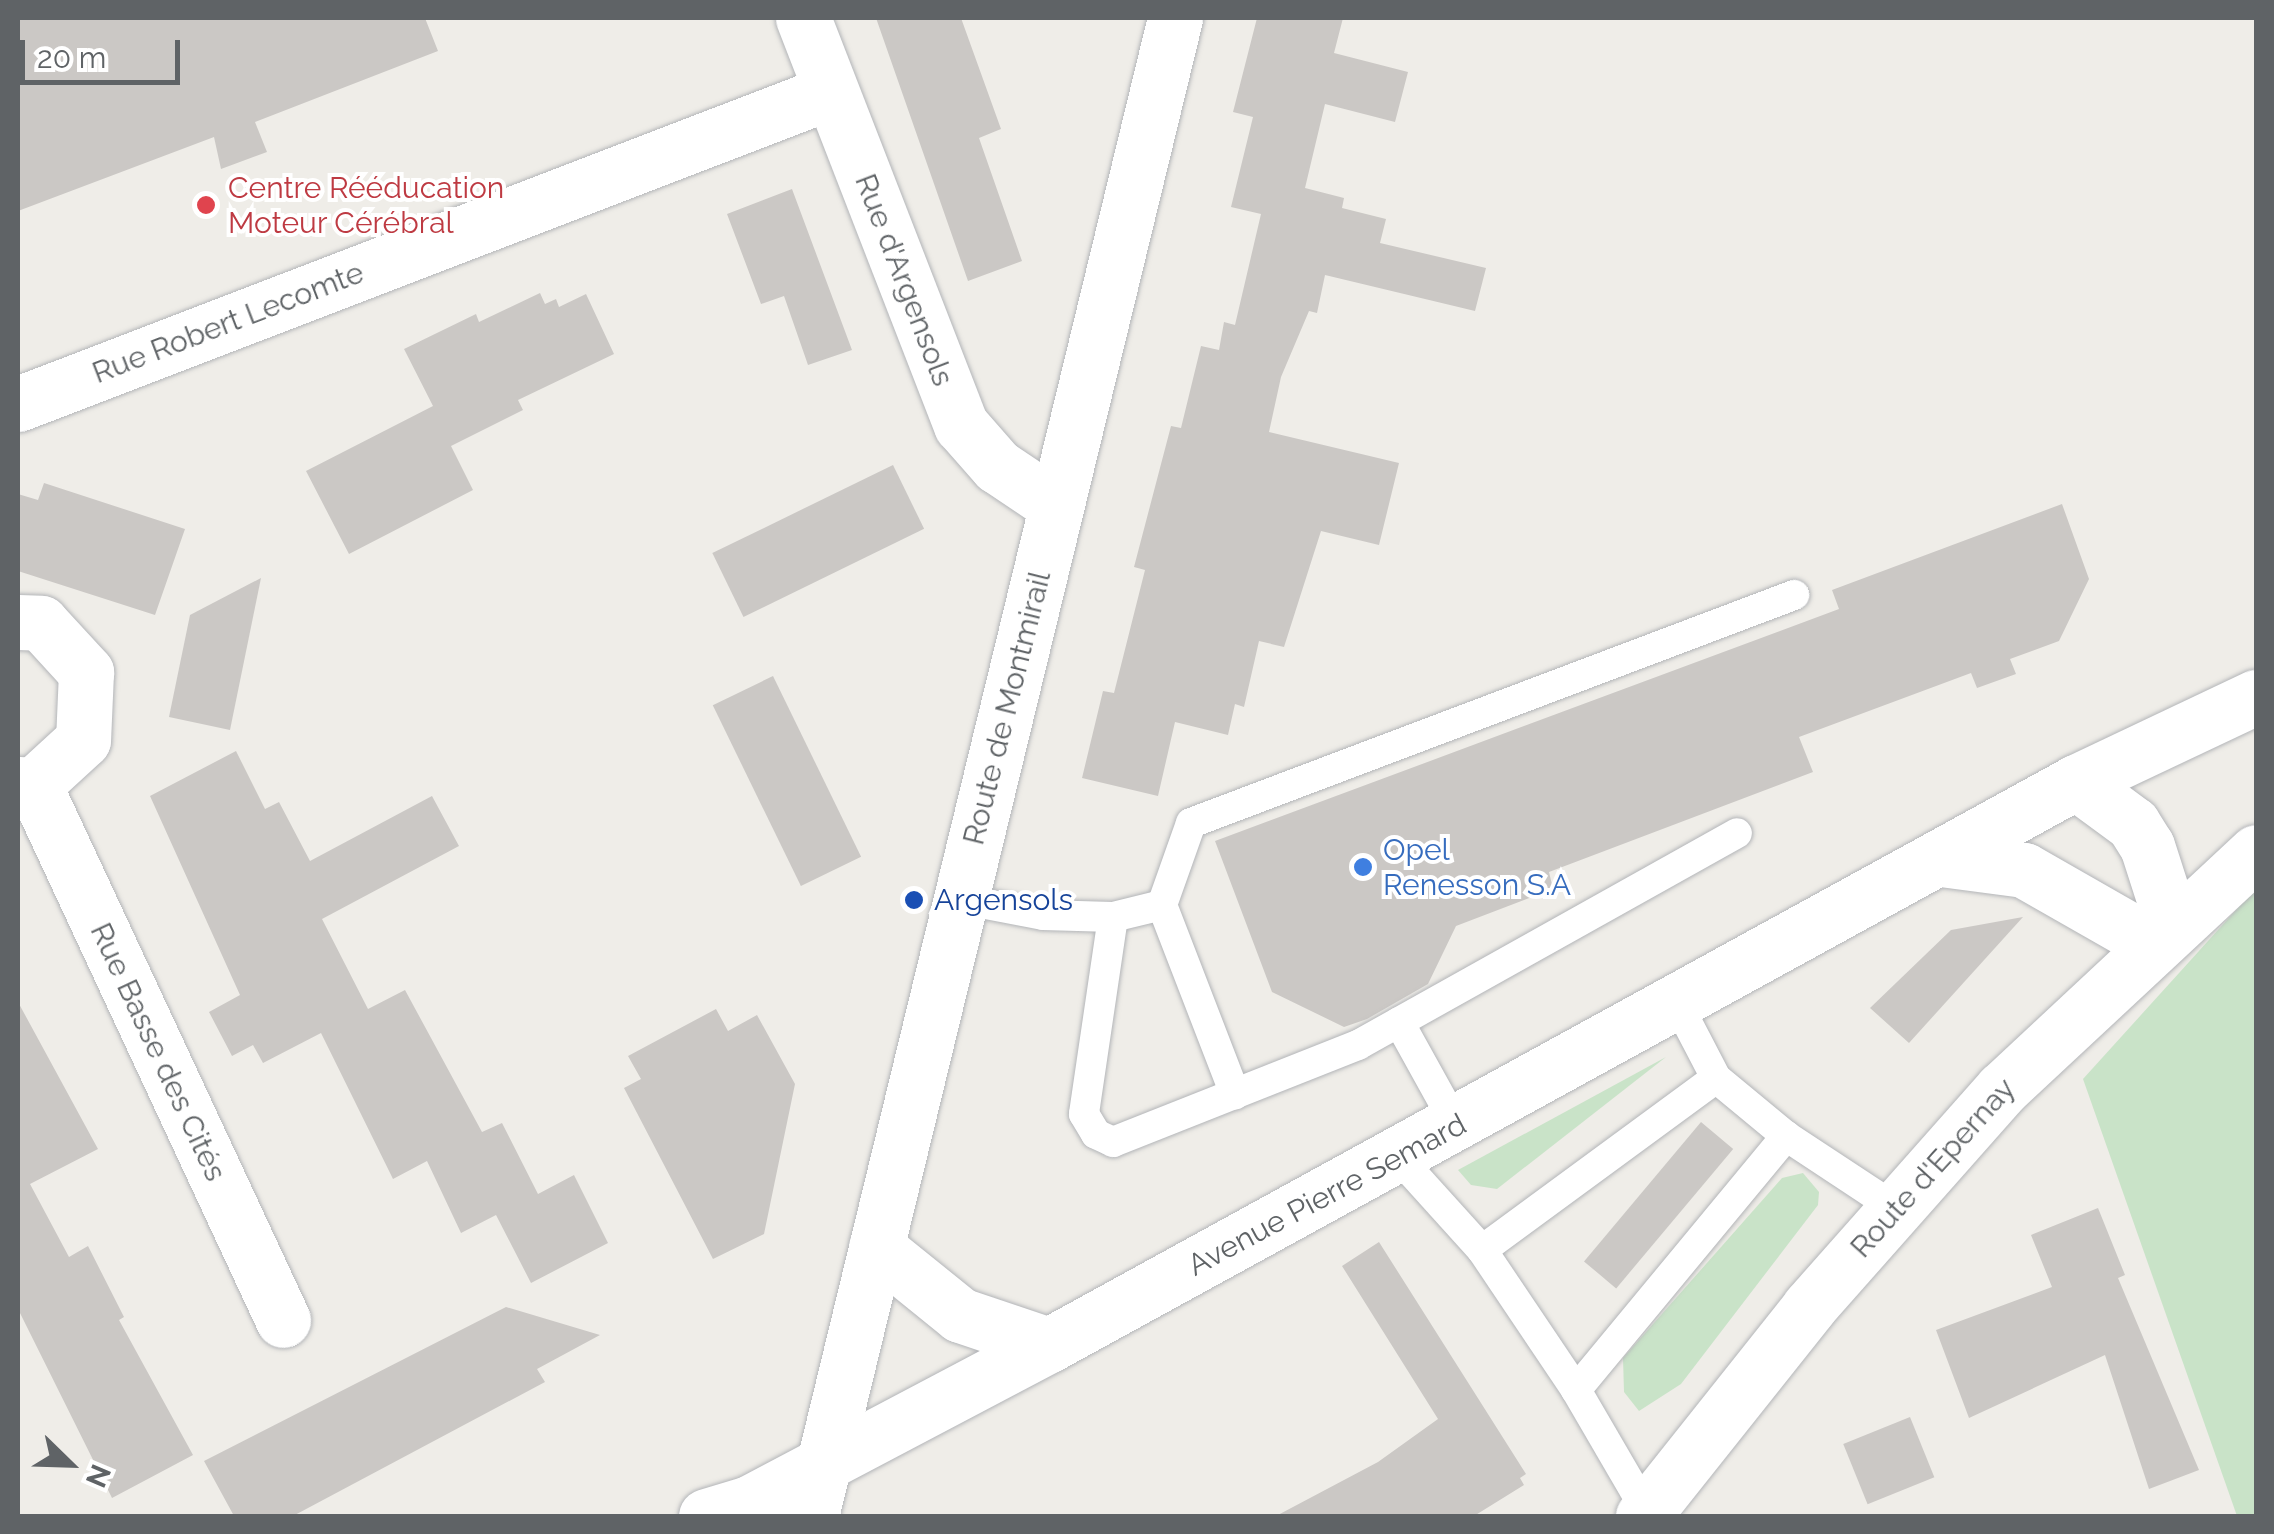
<!DOCTYPE html>
<meta charset="utf-8">
<style>
body{margin:0}
#map{position:relative;width:2274px;height:1534px;overflow:hidden;background:#efede8;font-family:Raleway,sans-serif}
div>[style]{position:absolute}
[style*='--x']{left:calc(var(--x)*1px);top:calc(var(--y)*1px);width:calc(var(--w)*1px);rotate:calc(var(--a)*1deg)}
.green>*{inset:0;background:#c9e3c8}
.building>*{inset:0;background:#cbc8c5;transform-origin:0 0}
.roads{filter:drop-shadow(0 0 2px #b3b5b8) drop-shadow(0 0 2px #b3b5b8)}
.service>*{height:30px;margin:-15px;padding:0 15px;transform-origin:15px;border-radius:15px;background:#fff}
.minor>*{height:55px;margin:-27.5px;padding:0 27.5px;transform-origin:27.5px;border-radius:27.5px;background:#fff}
.secondary>*{height:55px;margin:-27.5px;padding:0 27.5px;transform-origin:27.5px;border-radius:27.5px;background:#fff}
.dots>*{width:28px;height:28px;translate:-50% -50%;box-sizing:border-box;border:5px solid #fff;border-radius:50%}
span{translate:-50% -50%;white-space:nowrap;text-align:center;line-height:1.15;-webkit-text-stroke:8px #fff;paint-order:stroke}
.health-label{font-size:30px;color:#be3a42}
.left{translate:0 -50%;text-align:left}
.street-label{font-size:30px;color:#5f6366}
.shop-label{font-size:30px;color:#366cbe}
.transit-label{font-size:30px;color:#164399}
.frame{position:absolute;inset:0;border:20px solid #5f6366;pointer-events:none}
.north{position:absolute;left:20px;top:1414px;width:100px;height:100px;-webkit-text-stroke:8px #fff;paint-order:stroke;rotate:113deg;font-size:28px;font-weight:700;line-height:40px;text-align:center;color:#5f6366}
.north::after{content:'';display:block;margin:auto;width:35px;height:45px;background:#5f6366;clip-path:polygon(50% 0,100% 100%,50% 72%,0 100%)}
.scale{position:absolute;left:20px;top:40px;width:160px;height:45px;box-sizing:border-box;border:5px solid #5f6366;border-top:0;padding-left:12px;font-size:30px;line-height:35px;white-space:nowrap;color:#5f6366;-webkit-text-stroke:8px #fff;paint-order:stroke}
</style>
<div id="map">
<div class="green">
<i style="clip-path:polygon(2256px 888px,2256px 1516px,2237px 1516px,2083px 1079px)"></i>
<i style="clip-path:polygon(1666px 1057px,1497px 1189px,1471px 1185px,1458px 1170px)"></i>
<i style="clip-path:polygon(1803px 1173px,1819px 1192px,1818px 1205px,1681px 1384px,1639px 1411px,1624px 1392px,1623px 1358px,1782px 1178px)"></i>
</div>
<div class="building">
<i style="clip-path:polygon(18px 18px,425px 18px,438px 51px,255px 122px,267px 152px,221px 169px,214px 137px,18px 211px)"></i>
<i style="clip-path:polygon(876px 18px,961px 18px,1001px 129px,979px 138px,1022px 261px,968px 281px)"></i>
<i style="clip-path:polygon(1257px 18px,1343px 18px,1334px 53px,1408px 72px,1395px 122px,1325px 104px,1305px 188px,1344px 198px,1342px 208px,1386px 219px,1380px 243px,1486px 268px,1475px 311px,1325px 275px,1317px 313px,1309px 311px,1281px 377px,1269px 432px,1399px 463px,1379px 545px,1321px 531px,1284px 647px,1259px 641px,1244px 707px,1235px 704px,1228px 735px,1175px 722px,1158px 796px,1082px 778px,1103px 691px,1114px 693px,1145px 570px,1134px 567px,1171px 426px,1181px 428px,1201px 346px,1219px 350px,1224px 322px,1235px 325px,1261px 214px,1231px 207px,1253px 117px,1233px 112px)"></i>
<i style="clip-path:polygon(792px 189px,852px 350px,808px 365px,784px 296px,761px 304px,727px 214px)"></i>
<i style="clip-path:polygon(540px 293px,545px 304px,556px 299px,559px 307px,586px 294px,614px 354px,518px 400px,523px 410px,451px 446px,473px 490px,349px 554px,306px 471px,433px 406px,404px 349px,476px 314px,479px 322px)"></i>
<i style="left:893px;top:465px;width:71px;height:201px;rotate:64deg"></i>
<i style="clip-path:polygon(44px 483px,185px 529px,155px 615px,18px 571px,18px 494px,38px 500px)"></i>
<i style="clip-path:polygon(2062px 504px,2089px 579px,2059px 641px,2010px 659px,2016px 674px,1977px 688px,1971px 673px,1799px 737px,1813px 772px,1549px 872px,1553px 889px,1456px 926px,1428px 984px,1367px 1019px,1344px 1027px,1272px 992px,1215px 841px,1839px 609px,1832px 590px)"></i>
<i style="clip-path:polygon(261px 578px,230px 730px,169px 717px,190px 615px)"></i>
<i style="left:773px;top:676px;width:201px;height:67px;rotate:64deg"></i>
<i style="clip-path:polygon(236px 751px,265px 809px,279px 802px,310px 861px,432px 796px,459px 846px,322px 919px,368px 1009px,405px 990px,482px 1132px,502px 1123px,538px 1194px,574px 1175px,608px 1243px,531px 1283px,496px 1215px,461px 1233px,427px 1161px,393px 1179px,321px 1033px,263px 1063px,253px 1045px,232px 1056px,209px 1012px,240px 995px,150px 796px)"></i>
<i style="clip-path:polygon(2023px 917px,1909px 1043px,1870px 1008px,1951px 930px)"></i>
<i style="clip-path:polygon(18px 1002px,98px 1149px,30px 1184px,69px 1257px,88px 1246px,124px 1317px,119px 1320px,193px 1455px,112px 1498px,18px 1309px)"></i>
<i style="clip-path:polygon(716px 1009px,728px 1031px,757px 1015px,795px 1084px,764px 1234px,713px 1259px,624px 1088px,641px 1079px,628px 1056px)"></i>
<i style="left:1701px;top:1122px;width:42px;height:182px;rotate:40deg"></i>
<i style="clip-path:polygon(2098px 1208px,2125px 1275px,2118px 1278px,2199px 1470px,2149px 1489px,2105px 1355px,1969px 1418px,1936px 1330px,2052px 1287px,2031px 1235px)"></i>
<i style="clip-path:polygon(1379px 1242px,1526px 1474px,1520px 1478px,1524px 1485px,1474px 1516px,1276px 1516px,1378px 1462px,1438px 1419px,1342px 1266px)"></i>
<i style="clip-path:polygon(506px 1307px,600px 1335px,537px 1369px,545px 1382px,293px 1516px,234px 1516px,204px 1461px)"></i>
<i style="left:1910px;top:1417px;width:65px;height:72px;rotate:68deg"></i>
</div>
<div class="roads">
<div class="service">
<i style="--x:960;--y:899;--w:85;--a:10.9"></i>
<i style="--x:1043;--y:915;--w:70;--a:1.6"></i>
<i style="--x:1113;--y:917;--w:50;--a:-13.8"></i>
<i style="--x:1162;--y:905;--w:87;--a:-70.5"></i>
<i style="--x:1191;--y:823;--w:645;--a:-20.71"></i>
<i style="--x:1162;--y:905;--w:203;--a:68.9"></i>
<i style="--x:1113;--y:917;--w:199;--a:98.4"></i>
<i style="--x:1084;--y:1114;--w:23;--a:59"></i>
<i style="--x:1096;--y:1134;--w:19;--a:25"></i>
<i style="--x:1113;--y:1142;--w:264;--a:-21.6"></i>
<i style="--x:1358;--y:1045;--w:434;--a:-29.2"></i>
<i style="--x:1677;--y:1003;--w:85;--a:62.5"></i>
<i style="--x:1716;--y:1078;--w:91;--a:39.6"></i>
<i style="--x:1786;--y:1136;--w:131;--a:33.4"></i>
<i style="--x:1399;--y:1022;--w:118;--a:61"></i>
<i style="--x:1398;--y:1157;--w:125;--a:47.9"></i>
<i style="--x:1482;--y:1250;--w:169;--a:56.1"></i>
<i style="--x:1576;--y:1390;--w:141;--a:59.8"></i>
<i style="--x:1482;--y:1250;--w:290;--a:-36.3"></i>
<i style="--x:1576;--y:1390;--w:330;--a:-50.4"></i>
</div>
<div class="minor">
<i style="--x:803;--y:18;--w:437;--a:68.8"></i>
<i style="--x:961;--y:425;--w:55;--a:48.7"></i>
<i style="--x:997;--y:466;--w:70;--a:33.9"></i>
<i style="--x:18;--y:404;--w:870;--a:-21.02"></i>
<i style="--x:18;--y:622;--w:23;--a:2"></i>
<i style="--x:41;--y:623;--w:67;--a:47.4"></i>
<i style="--x:86;--y:672;--w:68;--a:92.5"></i>
<i style="--x:83;--y:740;--w:67;--a:137.4"></i>
<i style="--x:34;--y:785;--w:16;--a:-176"></i>
<i style="--x:34;--y:785;--w:590;--a:65.04"></i>
</div>
<div class="secondary">
<i style="--x:2076;--y:782;--w:71;--a:36.4"></i>
<i style="--x:2133;--y:824;--w:26;--a:58"></i>
<i style="--x:2147;--y:846;--w:82;--a:72.2"></i>
<i style="--x:1941;--y:859;--w:84;--a:7.5"></i>
<i style="--x:2024;--y:870;--w:147;--a:29.7"></i>
<i style="--x:876;--y:1247;--w:108;--a:39"></i>
<i style="--x:960;--y:1315;--w:94;--a:18.6"></i>
<i style="--x:706;--y:1516;--w:45;--a:-16.8"></i>
<i style="--x:749;--y:1503;--w:339;--a:-27.8"></i>
<i style="--x:1049;--y:1345;--w:1171;--a:-28.73"></i>
<i style="--x:2076;--y:782;--w:199;--a:-25.3"></i>
<i style="--x:811;--y:1516;--w:1542;--a:-76.34"></i>
<i style="--x:1643;--y:1516;--w:267;--a:-51.5"></i>
<i style="--x:1809;--y:1307;--w:291;--a:-48.5"></i>
<i style="--x:2002;--y:1089;--w:347;--a:-43"></i>
</div>
</div>
<div class="dots">
<i style="left:206px;top:205px;background:#e0444e"></i>
<i style="left:1363px;top:867px;background:#3f7fe0"></i>
<i style="left:914px;top:900px;background:#1a4fb4"></i>
</div>
<div class="health-label">
<span class="left" style="left:228px;top:205px">Centre Rééducation<br>Moteur Cérébral</span>
</div>
<div class="street-label">
<span style="left:904px;top:280px;rotate:69deg">Rue d'Argensols</span>
<span style="left:228px;top:323px;rotate:-21deg">Rue Robert Lecomte</span>
<span style="left:1007px;top:708px;rotate:-76deg">Route de Montmirail</span>
<span style="left:158px;top:1052px;rotate:65deg">Rue Basse des Cités</span>
<span style="left:1933px;top:1168px;rotate:-48deg">Route d'Epernay</span>
<span style="left:1327px;top:1195px;rotate:-28deg">Avenue Pierre Semard</span>
</div>
<div class="shop-label">
<span class="left" style="left:1383px;top:867px">Opel<br>Renesson S.A</span>
</div>
<div class="transit-label">
<span class="left" style="left:934px;top:900px">Argensols</span>
</div>
<div class="frame"></div>
<div class="north">N</div>
<div class="scale">20 m</div>
</div>
